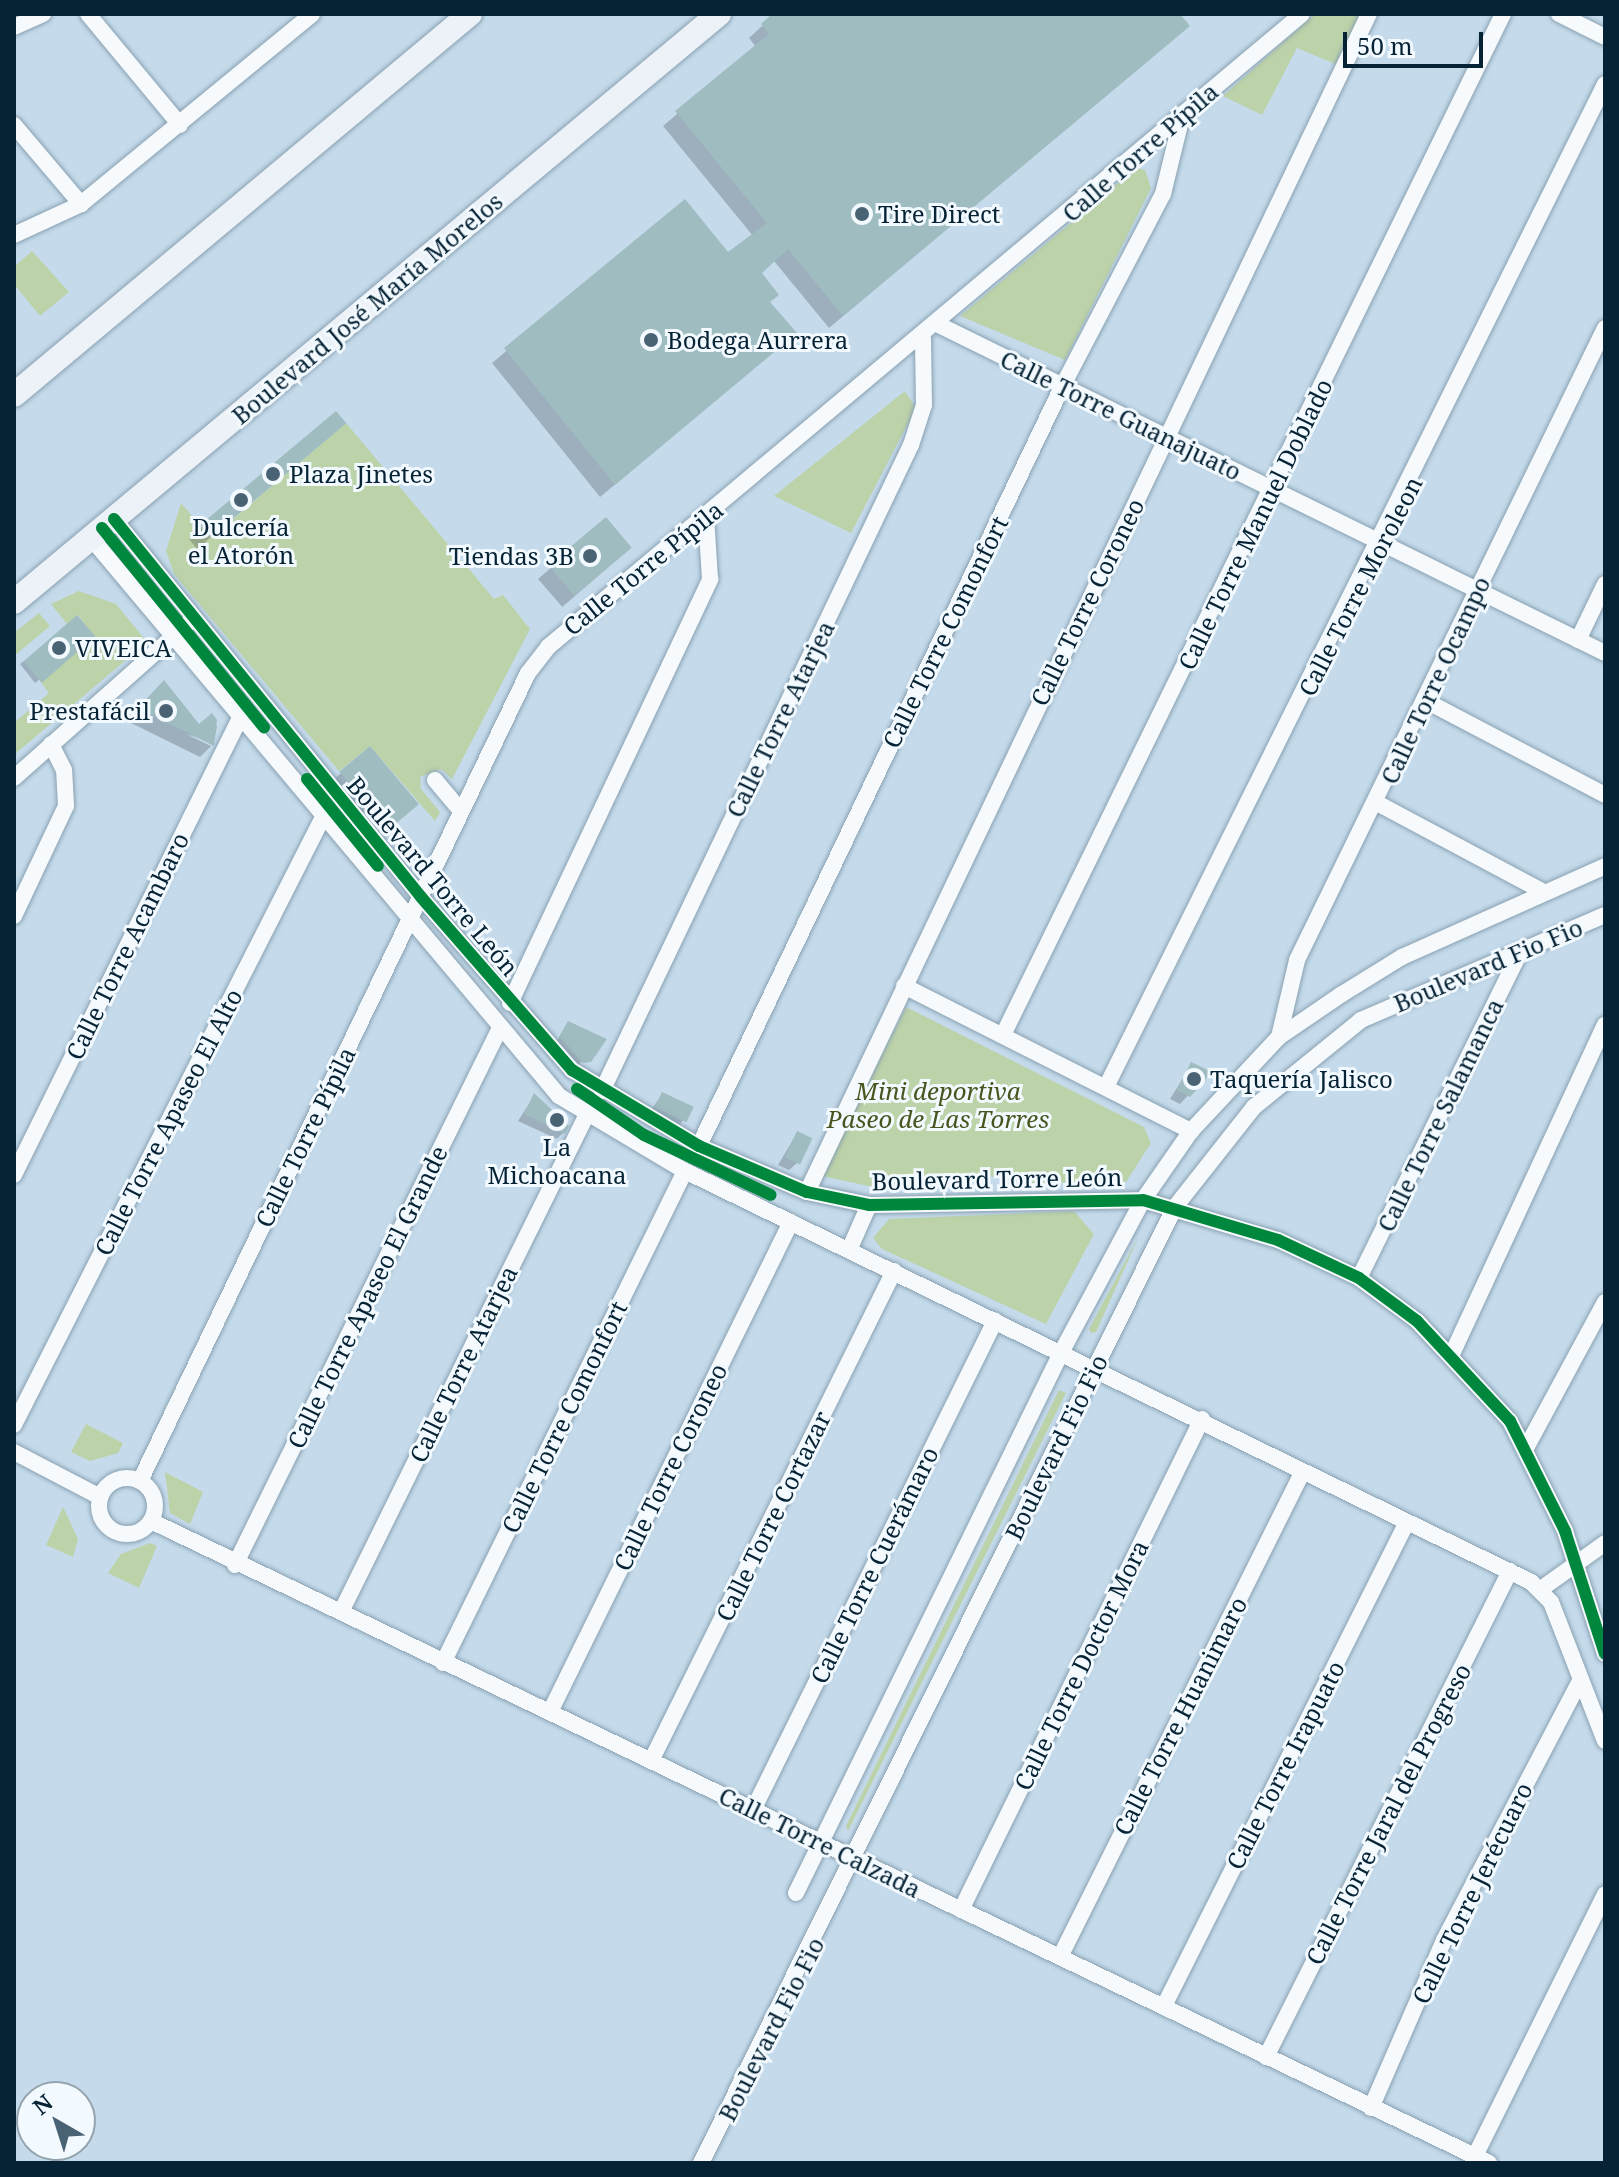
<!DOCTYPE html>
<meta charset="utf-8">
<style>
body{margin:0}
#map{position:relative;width:1619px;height:2177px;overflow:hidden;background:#c5dbec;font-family:"Noto Serif",serif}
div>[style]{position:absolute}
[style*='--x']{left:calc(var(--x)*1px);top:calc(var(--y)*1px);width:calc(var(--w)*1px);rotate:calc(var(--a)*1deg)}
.green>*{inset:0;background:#bcd2a9}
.shadow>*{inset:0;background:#0003;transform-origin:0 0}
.building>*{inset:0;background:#9fbcc0;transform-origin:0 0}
.roads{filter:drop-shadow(0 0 2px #8aa1b1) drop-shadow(0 0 2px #8aa1b1)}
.minor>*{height:16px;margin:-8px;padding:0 8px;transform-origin:8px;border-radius:8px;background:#f6fafc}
.minor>.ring{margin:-8px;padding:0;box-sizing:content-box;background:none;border:16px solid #f6fafc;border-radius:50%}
.secondary>*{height:24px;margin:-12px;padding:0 12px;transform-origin:12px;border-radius:12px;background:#ecf2f7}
.cycleway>*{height:12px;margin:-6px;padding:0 6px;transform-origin:6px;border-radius:6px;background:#00873e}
.dots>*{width:22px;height:22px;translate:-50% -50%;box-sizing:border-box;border:4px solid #f3faff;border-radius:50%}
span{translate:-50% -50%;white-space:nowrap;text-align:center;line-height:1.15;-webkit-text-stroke:6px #f3faff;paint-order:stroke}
.street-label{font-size:24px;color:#062335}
.poi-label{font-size:24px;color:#062335}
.left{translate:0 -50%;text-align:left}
.right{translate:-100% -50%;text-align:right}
.park-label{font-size:24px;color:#49551f;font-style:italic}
.frame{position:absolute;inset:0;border:16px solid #062335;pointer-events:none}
.north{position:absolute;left:16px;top:2081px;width:80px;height:80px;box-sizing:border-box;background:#f3faff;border:2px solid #94a4ae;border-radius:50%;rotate:321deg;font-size:22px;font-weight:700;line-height:32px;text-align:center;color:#062335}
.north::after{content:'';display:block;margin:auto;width:28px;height:36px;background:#496375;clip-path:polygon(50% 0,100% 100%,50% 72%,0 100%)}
.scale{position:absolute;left:1343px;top:32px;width:140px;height:36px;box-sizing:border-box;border:4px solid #062335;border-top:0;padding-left:10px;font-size:24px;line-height:28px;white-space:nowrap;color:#062335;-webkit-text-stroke:6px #f3faff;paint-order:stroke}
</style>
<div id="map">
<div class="green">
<i style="clip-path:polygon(1315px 14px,1361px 14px,1338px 65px,1297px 48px,1262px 115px,1223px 96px)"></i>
<i style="clip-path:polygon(1136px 168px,1145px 170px,1151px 188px,1065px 360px,960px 316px)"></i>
<i style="clip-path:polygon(32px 251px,69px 292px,40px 316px,14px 284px,14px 267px)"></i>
<i style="clip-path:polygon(905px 391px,916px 408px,851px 533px,774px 496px)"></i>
<i style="clip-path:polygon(346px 423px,494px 599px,503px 595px,530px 629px,452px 779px,441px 769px,420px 777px,421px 789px,440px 812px,435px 821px,370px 746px,339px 771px,174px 574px,166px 551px,181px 503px,211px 538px)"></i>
<i style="clip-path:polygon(79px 591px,116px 604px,147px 642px,14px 755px,14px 723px,49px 693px,40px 681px,94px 636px,78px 615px,67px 624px,51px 604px)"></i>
<i style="clip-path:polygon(39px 613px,50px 626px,14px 656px,14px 633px)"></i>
<i style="clip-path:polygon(906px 1007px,1144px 1127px,1151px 1143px,1126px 1182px,1024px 1183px,983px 1175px,873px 1187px,822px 1176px)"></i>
<i style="clip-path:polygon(1074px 1211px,1094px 1234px,1046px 1324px,882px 1249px,873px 1238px,889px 1219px)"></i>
<i style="clip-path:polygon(1139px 1236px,1096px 1332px,1091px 1333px,1089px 1329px)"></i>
<i style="clip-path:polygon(1059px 1390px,1066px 1393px,848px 1831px,846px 1826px)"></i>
<i style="clip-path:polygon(86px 1424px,123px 1443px,118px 1453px,90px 1461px,71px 1452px)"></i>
<i style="clip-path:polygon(165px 1472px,203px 1492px,190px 1524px,170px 1513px)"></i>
<i style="clip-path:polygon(63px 1507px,78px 1539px,73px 1557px,46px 1545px)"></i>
<i style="clip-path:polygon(150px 1543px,157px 1546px,139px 1588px,108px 1573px,121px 1554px)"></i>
</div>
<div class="shadow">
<i style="clip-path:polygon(775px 14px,1178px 14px,1174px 39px,829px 328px,774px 261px,760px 274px,781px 346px,600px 497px,492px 363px,684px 202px,728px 255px,753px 236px,663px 126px,756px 47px,749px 38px)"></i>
<i style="clip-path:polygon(336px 414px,344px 423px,331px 435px,197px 549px,189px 539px,201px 527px)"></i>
<i style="left:606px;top:520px;width:37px;height:90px;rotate:49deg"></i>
<i style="clip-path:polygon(89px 639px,35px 683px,20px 664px,24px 661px)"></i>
<i style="clip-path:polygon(164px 683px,199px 727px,211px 716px,217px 727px,213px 743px,186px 734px,211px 746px,200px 757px,127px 721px)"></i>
<i style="clip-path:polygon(341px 773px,404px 816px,374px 840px,328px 785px)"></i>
<i style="clip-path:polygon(565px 1027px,604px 1039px,578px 1065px,557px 1041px)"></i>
<i style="clip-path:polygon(1192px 1064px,1209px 1073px,1180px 1104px,1170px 1099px)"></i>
<i style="clip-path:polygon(662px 1094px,691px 1108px,676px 1130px,648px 1115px)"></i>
<i style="clip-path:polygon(534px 1096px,563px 1133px,557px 1139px,518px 1121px)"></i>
<i style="clip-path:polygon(797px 1133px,797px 1163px,789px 1170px,778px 1165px)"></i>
</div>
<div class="building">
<i style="clip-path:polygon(772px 14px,1180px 14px,1190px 26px,843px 316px,788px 249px,762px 273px,779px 295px,770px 302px,797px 333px,615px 485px,504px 348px,685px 199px,728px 252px,767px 223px,675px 111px,769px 34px,761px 24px)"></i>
<i style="left:336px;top:411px;width:16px;height:177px;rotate:50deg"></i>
<i style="left:606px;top:517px;width:40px;height:75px;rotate:50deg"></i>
<i style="left:77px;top:615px;width:28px;height:71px;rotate:49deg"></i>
<i style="clip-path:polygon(164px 680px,199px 724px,212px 713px,217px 720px,214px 746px,138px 708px)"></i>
<i style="left:370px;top:746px;width:76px;height:40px;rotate:50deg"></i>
<i style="clip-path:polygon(568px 1021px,607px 1039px,591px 1062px,583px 1063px,559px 1037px)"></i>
<i style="clip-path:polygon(1191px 1062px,1212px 1072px,1190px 1097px,1177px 1090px)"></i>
<i style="left:662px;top:1092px;width:35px;height:17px;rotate:25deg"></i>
<i style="clip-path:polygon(534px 1093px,569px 1126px,565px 1134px,524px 1114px)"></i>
<i style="left:797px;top:1131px;width:17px;height:29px;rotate:25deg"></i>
</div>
<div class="roads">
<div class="minor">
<i style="--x:88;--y:14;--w:144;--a:50.3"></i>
<i style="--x:1559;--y:14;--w:51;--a:26.6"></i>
<i style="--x:14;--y:27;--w:32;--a:-24"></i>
<i style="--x:14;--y:125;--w:104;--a:49.7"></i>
<i style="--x:14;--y:235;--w:74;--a:-24.8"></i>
<i style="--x:81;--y:204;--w:299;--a:-39.4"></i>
<i style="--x:939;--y:325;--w:742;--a:26.22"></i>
<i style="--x:114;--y:519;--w:487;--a:50.9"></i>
<i style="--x:421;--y:897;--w:230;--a:48.9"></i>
<i style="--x:572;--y:1070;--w:148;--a:30.9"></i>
<i style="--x:699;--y:1146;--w:117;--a:23.1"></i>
<i style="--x:807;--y:1192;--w:63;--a:11.8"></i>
<i style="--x:869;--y:1205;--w:274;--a:-1"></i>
<i style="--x:1143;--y:1200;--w:141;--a:16.5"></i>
<i style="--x:1278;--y:1240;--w:89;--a:25.1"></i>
<i style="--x:1359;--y:1278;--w:72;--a:36.6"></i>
<i style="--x:1417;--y:1321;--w:137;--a:47.1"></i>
<i style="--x:1510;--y:1421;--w:123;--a:63.4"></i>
<i style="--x:1565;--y:1531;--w:129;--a:72"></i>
<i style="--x:91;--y:538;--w:728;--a:50.01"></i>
<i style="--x:559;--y:1096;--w:147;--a:30.8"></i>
<i style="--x:685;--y:1171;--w:941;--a:25.91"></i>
<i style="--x:1531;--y:1582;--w:28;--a:45"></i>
<i style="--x:1551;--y:1602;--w:149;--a:68.8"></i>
<i style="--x:1578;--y:640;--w:62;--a:-64.3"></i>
<i style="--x:1428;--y:702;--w:200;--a:27.7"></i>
<i style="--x:14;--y:778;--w:239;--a:-41.6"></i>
<i style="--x:435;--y:780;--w:40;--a:50"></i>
<i style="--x:1377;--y:803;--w:189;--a:28.1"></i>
<i style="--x:14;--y:916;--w:122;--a:-64.7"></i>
<i style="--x:66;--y:806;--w:36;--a:-93"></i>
<i style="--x:64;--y:770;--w:29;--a:-117"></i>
<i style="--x:904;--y:986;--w:322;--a:26.8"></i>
<i style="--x:510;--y:1003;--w:469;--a:-64.7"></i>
<i style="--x:710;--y:579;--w:63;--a:-93.6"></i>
<i style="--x:1004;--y:1033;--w:1135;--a:-63.91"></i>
<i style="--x:1279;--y:1037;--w:79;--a:-76.8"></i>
<i style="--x:1297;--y:960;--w:703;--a:-64.02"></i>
<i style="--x:1107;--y:1085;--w:1118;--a:-63.55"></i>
<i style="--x:602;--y:1091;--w:716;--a:-64.44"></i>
<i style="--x:911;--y:445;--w:42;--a:-72"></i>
<i style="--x:924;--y:405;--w:67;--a:-90.9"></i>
<i style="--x:699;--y:1146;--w:841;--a:-64.44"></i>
<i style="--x:1062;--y:387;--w:218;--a:-62.4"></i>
<i style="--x:1163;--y:194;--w:80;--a:-76.3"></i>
<i style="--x:14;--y:1175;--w:510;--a:-63.69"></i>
<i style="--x:807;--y:1192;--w:1305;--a:-64.5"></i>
<i style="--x:850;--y:1248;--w:47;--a:-66.2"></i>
<i style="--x:1359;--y:1278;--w:364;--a:-63.7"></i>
<i style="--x:1452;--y:1354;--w:363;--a:-65.1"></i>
<i style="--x:14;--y:1425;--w:680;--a:-63.06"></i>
<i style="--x:1526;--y:1448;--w:166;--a:-61.6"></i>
<i style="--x:14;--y:1452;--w:97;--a:27.6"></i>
<i class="ring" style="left:99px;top:1478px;width:40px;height:40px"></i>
<i style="--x:140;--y:1481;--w:896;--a:-64.35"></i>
<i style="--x:528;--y:673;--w:33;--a:-52"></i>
<i style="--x:548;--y:647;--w:984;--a:-40.01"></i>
<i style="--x:151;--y:1521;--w:1484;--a:25.63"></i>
<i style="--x:235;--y:1565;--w:597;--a:-63.74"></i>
<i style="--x:1541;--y:1589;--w:79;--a:-35.7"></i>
<i style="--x:341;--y:1612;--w:553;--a:-63.71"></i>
<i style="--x:443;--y:1663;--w:548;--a:-63.81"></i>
<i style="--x:550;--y:1712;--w:546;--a:-63.81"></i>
<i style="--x:651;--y:1761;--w:547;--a:-63.62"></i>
<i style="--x:753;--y:1810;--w:546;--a:-63.67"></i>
<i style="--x:796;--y:1893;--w:604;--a:-63.86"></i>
<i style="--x:1062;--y:1351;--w:171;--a:-61.8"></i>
<i style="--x:1143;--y:1200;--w:84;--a:-55.2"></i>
<i style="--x:1191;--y:1131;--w:129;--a:-46.9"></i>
<i style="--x:1279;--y:1037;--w:76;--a:-34.3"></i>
<i style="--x:1342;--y:994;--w:70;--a:-31.7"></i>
<i style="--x:1402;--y:957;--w:222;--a:-24.1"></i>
<i style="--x:961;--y:1910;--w:547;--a:-63.86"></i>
<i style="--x:1060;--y:1957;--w:539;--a:-63.43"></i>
<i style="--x:1164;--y:2006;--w:539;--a:-63.34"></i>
<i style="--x:1266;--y:2057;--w:544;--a:-63.34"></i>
<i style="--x:1371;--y:2108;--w:183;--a:-66.5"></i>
<i style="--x:1444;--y:1940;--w:293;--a:-62.3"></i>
<i style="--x:1475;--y:2156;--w:292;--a:-63.6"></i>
<i style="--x:701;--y:2163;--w:1067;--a:-63.63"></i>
<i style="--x:1175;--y:1207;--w:127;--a:-51.7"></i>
<i style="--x:1254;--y:1107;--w:138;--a:-39.1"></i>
<i style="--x:1361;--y:1020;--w:266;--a:-23.3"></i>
</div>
<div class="secondary">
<i style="--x:14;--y:395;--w:594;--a:-39.88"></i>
<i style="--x:14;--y:602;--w:918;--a:-39.83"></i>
</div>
</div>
<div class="cycleway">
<i style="--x:114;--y:519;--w:487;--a:50.9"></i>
<i style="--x:421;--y:897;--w:230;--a:48.9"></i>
<i style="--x:572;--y:1070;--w:148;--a:30.9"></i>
<i style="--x:699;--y:1146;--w:117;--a:23.1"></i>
<i style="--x:807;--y:1192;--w:63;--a:11.8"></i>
<i style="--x:869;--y:1205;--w:274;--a:-1"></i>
<i style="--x:1143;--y:1200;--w:141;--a:16.5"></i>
<i style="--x:1278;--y:1240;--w:89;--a:25.1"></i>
<i style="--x:1359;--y:1278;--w:72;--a:36.6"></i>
<i style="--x:1417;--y:1321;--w:137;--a:47.1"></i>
<i style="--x:1510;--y:1421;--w:123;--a:63.4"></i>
<i style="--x:1565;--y:1531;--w:129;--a:72"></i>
<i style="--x:102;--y:528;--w:257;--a:50.9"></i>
<i style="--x:307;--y:779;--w:112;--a:50.8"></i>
<i style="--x:577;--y:1089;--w:81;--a:34.5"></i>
<i style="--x:644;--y:1135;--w:140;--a:25.3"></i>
</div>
<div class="dots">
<i style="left:862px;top:214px;background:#496375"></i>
<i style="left:651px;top:340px;background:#496375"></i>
<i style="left:273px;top:474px;background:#496375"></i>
<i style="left:241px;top:500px;background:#496375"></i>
<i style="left:590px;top:556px;background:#496375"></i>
<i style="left:59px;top:648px;background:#496375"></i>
<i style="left:166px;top:711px;background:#496375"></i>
<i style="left:1194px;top:1079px;background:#496375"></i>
<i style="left:557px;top:1120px;background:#496375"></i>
</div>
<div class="street-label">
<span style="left:1140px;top:152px;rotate:-41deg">Calle Torre Pípila</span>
<span style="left:367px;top:308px;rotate:-40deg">Boulevard José María Morelos</span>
<span style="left:1121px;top:415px;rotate:26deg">Calle Torre Guanajuato</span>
<span style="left:1255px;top:524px;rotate:-64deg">Calle Torre Manuel Doblado</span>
<span style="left:643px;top:568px;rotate:-39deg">Calle Torre Pípila</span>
<span style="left:1360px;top:586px;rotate:-63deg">Calle Torre Moroleon</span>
<span style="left:1087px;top:602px;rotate:-64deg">Calle Torre Coroneo</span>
<span style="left:945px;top:632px;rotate:-64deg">Calle Torre Comonfort</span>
<span style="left:1435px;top:680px;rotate:-65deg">Calle Torre Ocampo</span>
<span style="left:780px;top:719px;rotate:-64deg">Calle Torre Atarjea</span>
<span style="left:433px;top:876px;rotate:50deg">Boulevard Torre León</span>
<span style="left:127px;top:946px;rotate:-64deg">Calle Torre Acambaro</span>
<span style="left:1488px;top:965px;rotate:-23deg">Boulevard Fio Fio</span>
<span style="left:1440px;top:1115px;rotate:-64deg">Calle Torre Salamanca</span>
<span style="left:168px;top:1122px;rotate:-63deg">Calle Torre Apaseo El Alto</span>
<span style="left:305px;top:1137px;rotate:-64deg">Calle Torre Pípila</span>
<span style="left:997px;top:1179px;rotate:-1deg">Boulevard Torre León</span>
<span style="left:367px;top:1297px;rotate:-64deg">Calle Torre Apaseo El Grande</span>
<span style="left:463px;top:1364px;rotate:-64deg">Calle Torre Atarjea</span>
<span style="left:564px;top:1417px;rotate:-64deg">Calle Torre Comonfort</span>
<span style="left:1056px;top:1447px;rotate:-64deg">Boulevard Fio Fio</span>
<span style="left:670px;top:1467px;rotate:-64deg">Calle Torre Coroneo</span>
<span style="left:773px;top:1516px;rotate:-64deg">Calle Torre Cortazar</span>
<span style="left:874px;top:1565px;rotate:-64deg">Calle Torre Cuerámaro</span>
<span style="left:1081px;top:1665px;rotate:-64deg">Calle Torre Doctor Mora</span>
<span style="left:1180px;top:1716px;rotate:-63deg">Calle Torre Huanimaro</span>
<span style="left:1285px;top:1765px;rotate:-63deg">Calle Torre Irapuato</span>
<span style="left:1388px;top:1814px;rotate:-63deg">Calle Torre Jaral del Progreso</span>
<span style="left:820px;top:1842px;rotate:26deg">Calle Torre Calzada</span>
<span style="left:1472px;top:1893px;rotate:-64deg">Calle Torre Jerécuaro</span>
<span style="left:771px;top:2029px;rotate:-63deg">Boulevard Fio Fio</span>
</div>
<div class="poi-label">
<span class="left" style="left:878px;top:214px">Tire Direct</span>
<span class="left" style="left:667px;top:340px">Bodega Aurrera</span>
<span class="left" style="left:289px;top:474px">Plaza Jinetes</span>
<span style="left:241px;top:541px">Dulcería<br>el Atorón</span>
<span class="right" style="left:574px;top:556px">Tiendas 3B</span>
<span class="left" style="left:75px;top:648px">VIVEICA</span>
<span class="right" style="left:150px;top:711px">Prestafácil</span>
<span class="left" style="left:1210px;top:1079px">Taquería Jalisco</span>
<span style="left:557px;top:1161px">La<br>Michoacana</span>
</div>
<div class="park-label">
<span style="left:938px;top:1105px">Mini deportiva<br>Paseo de Las Torres</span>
</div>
<div class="frame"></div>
<div class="north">N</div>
<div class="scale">50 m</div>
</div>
